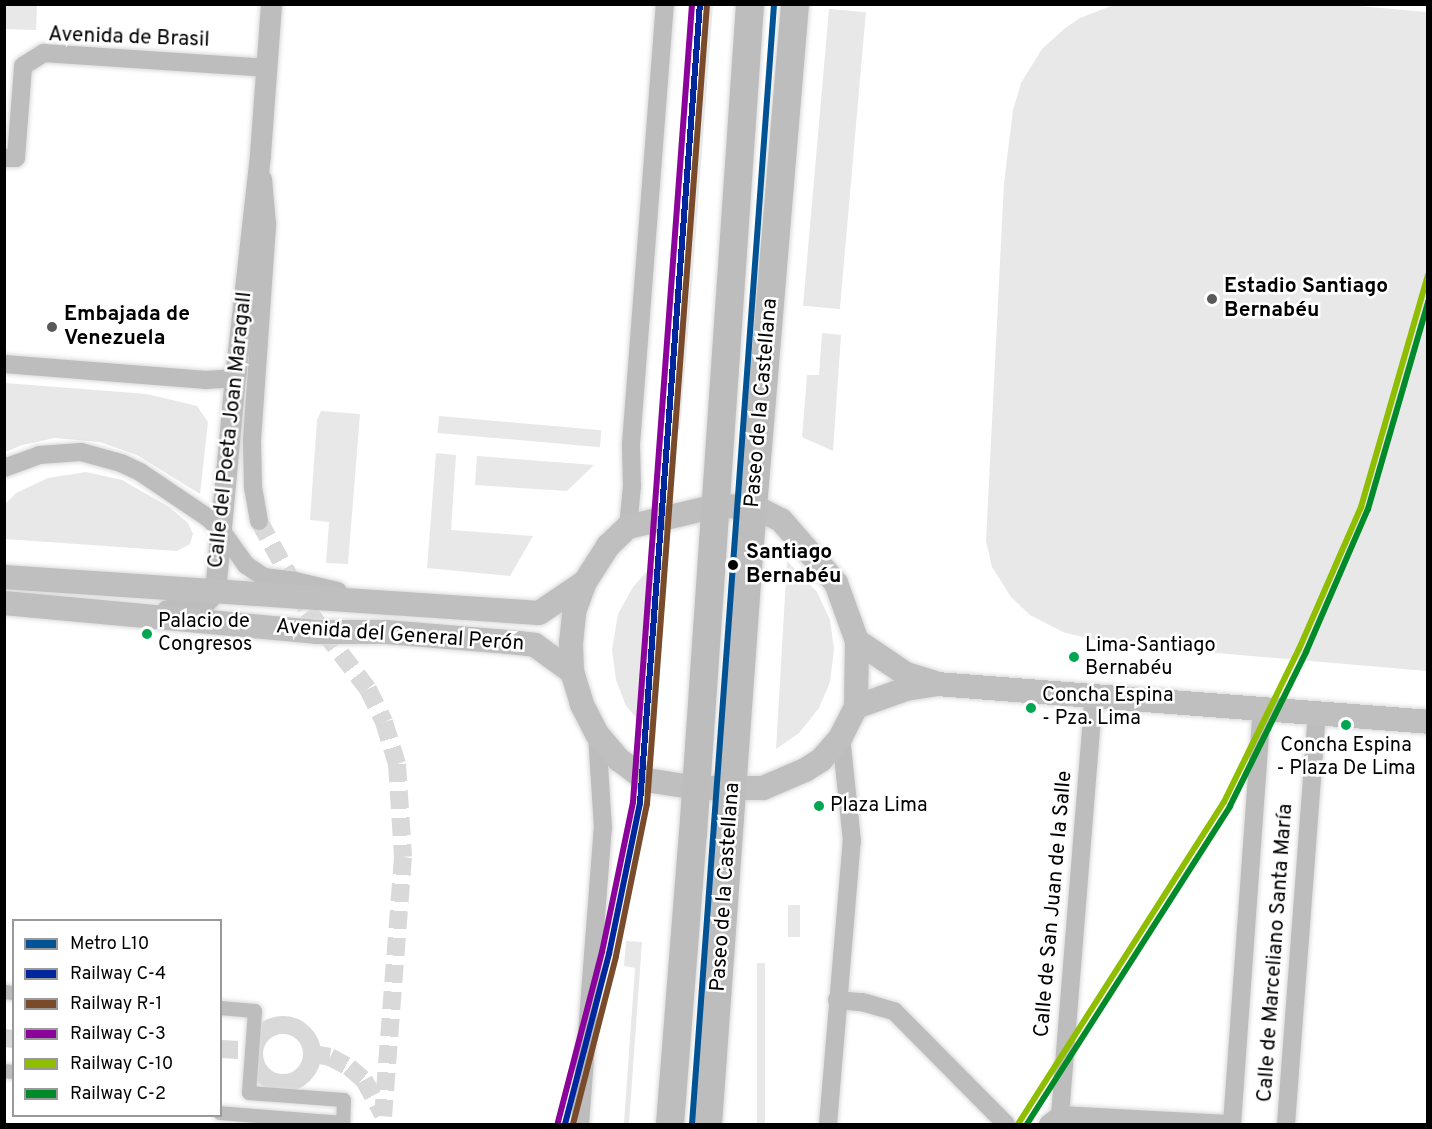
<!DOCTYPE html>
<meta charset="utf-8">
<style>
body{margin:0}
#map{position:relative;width:1432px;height:1129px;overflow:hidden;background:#fff;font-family:Overpass,sans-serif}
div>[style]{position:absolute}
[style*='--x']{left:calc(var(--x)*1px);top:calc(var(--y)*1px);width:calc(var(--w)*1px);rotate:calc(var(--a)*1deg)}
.green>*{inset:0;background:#e8e8e8;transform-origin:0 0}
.minor-tunnel>*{height:18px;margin-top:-9px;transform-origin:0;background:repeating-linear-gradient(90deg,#d9d9d9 0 18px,transparent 0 27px)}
.minor-tunnel>.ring{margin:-9px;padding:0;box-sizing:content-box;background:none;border:18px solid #d9d9d9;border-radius:50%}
.roads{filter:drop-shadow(0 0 2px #dbdbdb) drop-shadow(0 0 2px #dbdbdb)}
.pedestrian>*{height:14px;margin:-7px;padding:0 7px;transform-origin:7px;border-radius:7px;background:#bdbdbd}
.minor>*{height:18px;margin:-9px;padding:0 9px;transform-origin:9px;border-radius:9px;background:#bdbdbd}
.tertiary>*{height:21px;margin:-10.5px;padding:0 10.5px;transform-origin:10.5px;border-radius:10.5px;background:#bdbdbd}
.secondary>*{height:24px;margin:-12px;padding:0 12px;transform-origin:12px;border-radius:12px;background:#bfbfbf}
.trunk>*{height:28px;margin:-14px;padding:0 14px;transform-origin:14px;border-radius:14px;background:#bdbdbd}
.rail-1>*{height:6px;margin:-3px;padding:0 3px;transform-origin:3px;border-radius:3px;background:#00289c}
.rail-2>*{height:6px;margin:-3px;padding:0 3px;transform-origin:3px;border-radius:3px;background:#7a4b2a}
.rail-3>*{height:6px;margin:-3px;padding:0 3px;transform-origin:3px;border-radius:3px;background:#8b039b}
.rail-4>*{height:6px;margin:-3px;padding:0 3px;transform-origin:3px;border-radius:3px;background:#8fbe00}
.rail-5>*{height:6px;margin:-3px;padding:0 3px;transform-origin:3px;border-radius:3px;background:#008a29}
.metro-1>*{height:6px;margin:-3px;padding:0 3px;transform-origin:3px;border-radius:3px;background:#015396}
.dots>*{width:16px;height:16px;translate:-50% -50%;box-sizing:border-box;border:3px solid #fff;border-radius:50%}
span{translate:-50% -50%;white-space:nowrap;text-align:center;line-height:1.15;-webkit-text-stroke:5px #fff;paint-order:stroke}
.bus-label{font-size:20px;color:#000}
.left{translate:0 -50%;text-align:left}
.street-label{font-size:21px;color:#000}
.poi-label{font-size:21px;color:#000;font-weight:700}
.stop-label{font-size:21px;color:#000;font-weight:700}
.frame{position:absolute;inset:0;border:6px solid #000;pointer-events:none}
.legend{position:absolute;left:12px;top:919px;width:210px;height:198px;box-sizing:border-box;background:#fff;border:2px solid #999;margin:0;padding:8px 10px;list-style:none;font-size:18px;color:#000}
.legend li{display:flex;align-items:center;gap:12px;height:30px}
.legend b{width:30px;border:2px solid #999}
</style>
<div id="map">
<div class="green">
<i style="left:5px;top:4px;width:32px;height:25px;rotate:2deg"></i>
<i style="clip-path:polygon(1335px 4px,1427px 12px,1427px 671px,1146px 647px,1102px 642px,1063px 632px,1030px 615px,1011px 597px,992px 567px,986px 541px,1004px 183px,1013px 110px,1021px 83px,1042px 49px,1064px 29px,1080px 18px,1111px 6px)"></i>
<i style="clip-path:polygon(709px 5px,713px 5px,691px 297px,680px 429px,674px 432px,692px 208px,686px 207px,687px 182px,695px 182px)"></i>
<i style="left:829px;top:9px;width:37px;height:298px;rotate:5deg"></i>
<i style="clip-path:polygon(822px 333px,841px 335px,833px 451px,802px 437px,807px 375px,819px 375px)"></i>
<i style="clip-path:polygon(5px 383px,147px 394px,197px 406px,208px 422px,200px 494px,137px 455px,100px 442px,55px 438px,22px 445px,5px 452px)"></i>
<i style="clip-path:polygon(321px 411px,360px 414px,348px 564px,326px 563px,329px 522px,310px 520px,317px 420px)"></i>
<i style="left:439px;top:416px;width:163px;height:17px;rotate:5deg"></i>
<i style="clip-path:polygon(436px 453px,456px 455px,451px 530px,533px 536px,510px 576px,427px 568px)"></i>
<i style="clip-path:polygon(477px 456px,594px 465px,567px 491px,475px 485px)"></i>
<i style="clip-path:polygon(86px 472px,122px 480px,169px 507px,188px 523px,193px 534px,190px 544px,177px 551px,5px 539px,5px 504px,16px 493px,48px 478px)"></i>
<i style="clip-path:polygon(668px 556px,655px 739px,626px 706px,616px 680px,612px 650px,618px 614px,633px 587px,649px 569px)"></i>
<i style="clip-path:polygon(787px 561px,817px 592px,830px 620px,834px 649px,830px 682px,819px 708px,799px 733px,776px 749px)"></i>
<i style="left:788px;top:905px;width:12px;height:32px"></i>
<i style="clip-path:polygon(626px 941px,642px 942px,629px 1124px,613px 1124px,624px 1123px,635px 968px,624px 966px)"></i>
<i style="left:757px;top:963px;width:8px;height:162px"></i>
</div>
<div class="minor-tunnel">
<i style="--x:259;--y:521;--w:102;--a:61.4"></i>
<i style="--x:308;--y:611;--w:98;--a:52.4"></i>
<i style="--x:368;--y:689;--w:37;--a:64"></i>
<i style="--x:384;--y:722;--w:44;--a:72.8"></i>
<i style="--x:397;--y:764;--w:93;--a:86.3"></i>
<i style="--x:403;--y:857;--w:260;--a:94.4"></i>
<i class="ring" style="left:254px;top:1025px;width:40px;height:40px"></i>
<i style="--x:4;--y:1038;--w:10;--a:6"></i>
<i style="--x:220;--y:1049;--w:34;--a:3"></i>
<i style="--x:313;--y:1054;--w:17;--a:10"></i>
<i style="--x:330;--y:1057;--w:21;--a:28"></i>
<i style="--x:349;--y:1067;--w:20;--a:41"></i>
<i style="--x:364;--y:1080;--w:39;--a:61"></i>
</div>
<div class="roads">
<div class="pedestrian">
<i style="--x:4;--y:992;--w:10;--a:6"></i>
<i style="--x:220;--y:1008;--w:35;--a:5"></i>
<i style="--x:255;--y:1011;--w:82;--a:94.2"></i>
<i style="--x:249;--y:1093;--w:95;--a:4.2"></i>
<i style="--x:344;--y:1100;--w:23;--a:92"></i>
<i style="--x:343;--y:1123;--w:123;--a:-175.4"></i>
<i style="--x:4;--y:1071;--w:10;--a:6"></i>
</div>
<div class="minor">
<i style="--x:4;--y:158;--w:12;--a:0"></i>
<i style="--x:16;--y:158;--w:92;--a:-85.6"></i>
<i style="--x:23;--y:66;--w:25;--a:-32"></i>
<i style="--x:44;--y:53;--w:224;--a:3.8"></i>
<i style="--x:4;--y:364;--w:203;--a:4.5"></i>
<i style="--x:206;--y:380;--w:29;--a:-4"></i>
<i style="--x:4;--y:468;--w:37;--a:-20"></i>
<i style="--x:39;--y:455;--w:42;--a:-4.1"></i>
<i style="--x:81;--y:452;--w:41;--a:15.4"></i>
<i style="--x:121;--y:463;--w:21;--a:25"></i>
<i style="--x:140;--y:472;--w:81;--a:33.9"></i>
<i style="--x:207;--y:517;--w:19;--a:43"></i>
<i style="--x:221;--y:530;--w:43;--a:54.5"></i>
<i style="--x:246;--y:565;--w:22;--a:34"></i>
<i style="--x:264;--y:577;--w:31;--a:7"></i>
<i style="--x:295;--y:581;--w:44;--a:13.1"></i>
<i style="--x:259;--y:521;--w:34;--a:-100"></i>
<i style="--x:253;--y:488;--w:48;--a:-91.2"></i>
<i style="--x:252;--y:440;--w:217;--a:-86"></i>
<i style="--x:267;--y:224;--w:45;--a:-95.1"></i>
<i style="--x:628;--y:527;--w:41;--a:-84.4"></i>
<i style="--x:632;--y:486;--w:42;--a:-91.4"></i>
<i style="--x:631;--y:444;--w:441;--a:-85.6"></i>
<i style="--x:837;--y:1000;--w:25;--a:5"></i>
<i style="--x:862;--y:1002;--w:33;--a:16"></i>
<i style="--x:894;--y:1011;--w:159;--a:45.3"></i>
<i style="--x:1060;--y:1115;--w:420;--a:-85.4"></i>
<i style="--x:580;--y:1124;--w:297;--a:-85.6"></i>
<i style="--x:603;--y:828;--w:94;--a:-93.7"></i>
<i style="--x:828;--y:1124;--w:284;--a:-85.2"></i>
<i style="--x:852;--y:841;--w:105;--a:-96"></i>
<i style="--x:1048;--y:1124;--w:15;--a:-37"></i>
<i style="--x:1060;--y:1115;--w:164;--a:3.1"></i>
<i style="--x:1232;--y:1124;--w:416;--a:-85.9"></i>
<i style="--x:1286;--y:1124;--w:412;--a:-85.7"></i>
</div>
<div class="tertiary">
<i style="--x:167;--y:610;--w:26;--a:0"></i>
<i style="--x:193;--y:610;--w:8;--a:-23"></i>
<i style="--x:200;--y:607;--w:20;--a:-45"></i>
<i style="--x:214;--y:593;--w:12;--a:-81"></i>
<i style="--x:216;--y:581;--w:204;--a:-84.7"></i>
<i style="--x:235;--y:378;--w:225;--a:-83.6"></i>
<i style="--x:260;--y:154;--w:150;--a:-85.8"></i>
</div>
<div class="secondary">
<i style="--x:716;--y:506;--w:39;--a:1"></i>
<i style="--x:755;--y:507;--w:29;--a:27"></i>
<i style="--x:781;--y:520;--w:84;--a:48.9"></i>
<i style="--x:836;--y:583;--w:62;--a:70.1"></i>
<i style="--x:857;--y:641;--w:66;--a:90.9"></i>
<i style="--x:856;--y:707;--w:34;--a:117"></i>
<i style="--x:841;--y:737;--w:30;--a:131"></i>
<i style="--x:821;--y:760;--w:19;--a:148"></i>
<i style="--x:805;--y:770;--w:46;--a:156.8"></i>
<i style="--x:763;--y:788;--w:66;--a:180"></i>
<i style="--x:697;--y:788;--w:52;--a:-171.1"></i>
<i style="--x:646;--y:780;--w:34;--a:-143"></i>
<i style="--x:619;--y:760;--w:34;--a:-130"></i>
<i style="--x:597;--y:734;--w:34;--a:-117"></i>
<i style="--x:582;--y:704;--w:34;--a:-107"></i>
<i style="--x:572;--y:672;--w:29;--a:-92"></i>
<i style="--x:571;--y:643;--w:31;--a:-84"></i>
<i style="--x:574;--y:612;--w:32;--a:-70"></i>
<i style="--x:585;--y:582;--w:43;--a:-57.4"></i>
<i style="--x:608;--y:546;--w:28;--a:-44"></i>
<i style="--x:628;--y:527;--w:90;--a:-13.4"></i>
<i style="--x:4;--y:577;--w:536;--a:3.85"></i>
<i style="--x:539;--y:613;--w:55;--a:-34"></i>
<i style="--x:4;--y:603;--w:313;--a:5.3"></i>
<i style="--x:316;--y:632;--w:70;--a:0"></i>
<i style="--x:386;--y:632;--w:133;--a:4.7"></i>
<i style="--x:519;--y:643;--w:16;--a:7"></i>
<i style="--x:535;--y:645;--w:46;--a:36.1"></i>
<i style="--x:857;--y:641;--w:59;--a:34"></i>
<i style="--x:906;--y:674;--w:30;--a:17"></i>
<i style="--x:856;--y:707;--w:53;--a:-19.8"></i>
<i style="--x:906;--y:689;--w:31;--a:-9"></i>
<i style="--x:937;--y:684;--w:492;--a:4.4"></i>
</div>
<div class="trunk">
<i style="--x:670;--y:1124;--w:291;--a:-85.5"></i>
<i style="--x:693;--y:834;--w:832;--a:-86.07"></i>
<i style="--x:708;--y:1124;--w:570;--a:-85.88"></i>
<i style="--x:749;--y:555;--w:553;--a:-85.23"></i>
</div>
</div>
<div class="rail-1">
<i style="--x:565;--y:1124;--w:176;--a:-75.5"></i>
<i style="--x:609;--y:954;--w:154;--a:-78.4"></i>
<i style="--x:640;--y:803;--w:801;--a:-85.71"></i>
</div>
<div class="rail-2">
<i style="--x:573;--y:1124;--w:173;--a:-75.6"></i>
<i style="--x:616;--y:956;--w:155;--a:-78.5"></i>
<i style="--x:647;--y:804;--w:801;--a:-85.71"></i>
</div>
<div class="rail-3">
<i style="--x:558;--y:1122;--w:176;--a:-75.5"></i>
<i style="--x:602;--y:952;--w:153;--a:-78.3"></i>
<i style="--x:633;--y:802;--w:800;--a:-85.77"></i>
</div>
<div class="rail-4">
<i style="--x:1018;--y:1124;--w:382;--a:-57.4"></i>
<i style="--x:1224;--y:802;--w:170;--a:-63.9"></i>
<i style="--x:1299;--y:649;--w:155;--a:-66.4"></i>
<i style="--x:1361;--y:507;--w:241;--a:-73.9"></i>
</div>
<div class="rail-5">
<i style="--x:1027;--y:1124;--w:377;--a:-57.4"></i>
<i style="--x:1230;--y:806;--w:172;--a:-63.7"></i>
<i style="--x:1306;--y:652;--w:156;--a:-66.6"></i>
<i style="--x:1368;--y:509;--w:216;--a:-73.8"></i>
</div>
<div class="metro-1">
<i style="--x:692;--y:1124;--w:1123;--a:-85.81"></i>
</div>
<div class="dots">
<i style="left:1212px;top:299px;background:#595959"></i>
<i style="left:52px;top:327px;background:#595959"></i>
<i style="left:733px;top:565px;background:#000"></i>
<i style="left:147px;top:634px;background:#00a651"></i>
<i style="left:1074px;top:657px;background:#00a651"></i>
<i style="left:1031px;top:708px;background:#00a651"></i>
<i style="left:1346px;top:725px;background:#00a651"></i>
<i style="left:819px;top:806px;background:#00a651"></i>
</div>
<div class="bus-label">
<span class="left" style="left:158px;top:634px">Palacio de<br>Congresos</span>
<span class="left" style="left:1085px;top:658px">Lima-Santiago<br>Bernabéu</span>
<span class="left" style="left:1042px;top:708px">Concha Espina<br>- Pza. Lima</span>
<span style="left:1346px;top:758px">Concha Espina<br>- Plaza De Lima</span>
<span class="left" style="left:830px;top:806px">Plaza Lima</span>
</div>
<div class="street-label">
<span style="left:129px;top:38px;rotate:2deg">Avenida de Brasil</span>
<span style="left:762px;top:403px;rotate:-85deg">Paseo de la Castellana</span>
<span style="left:231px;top:430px;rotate:-84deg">Calle del Poeta Joan Maragall</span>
<span style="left:400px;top:636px;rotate:4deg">Avenida del General Perón</span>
<span style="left:726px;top:887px;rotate:-86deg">Paseo de la Castellana</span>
<span style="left:1054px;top:904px;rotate:-85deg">Calle de San Juan de la Salle</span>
<span style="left:1276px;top:953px;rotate:-86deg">Calle de Marceliano Santa María</span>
</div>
<div class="poi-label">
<span class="left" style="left:1224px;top:299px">Estadio Santiago<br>Bernabéu</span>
<span class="left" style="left:64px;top:327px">Embajada de<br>Venezuela</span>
</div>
<div class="stop-label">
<span class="left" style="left:746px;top:565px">Santiago<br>Bernabéu</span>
</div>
<div class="frame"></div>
<ul class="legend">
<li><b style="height:8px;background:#015396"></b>Metro L10</li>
<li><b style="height:8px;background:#00289c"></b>Railway C-4</li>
<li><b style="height:8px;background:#7a4b2a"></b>Railway R-1</li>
<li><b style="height:8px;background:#8b039b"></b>Railway C-3</li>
<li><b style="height:8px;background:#8fbe00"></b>Railway C-10</li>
<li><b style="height:8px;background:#008a29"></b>Railway C-2</li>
</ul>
</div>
